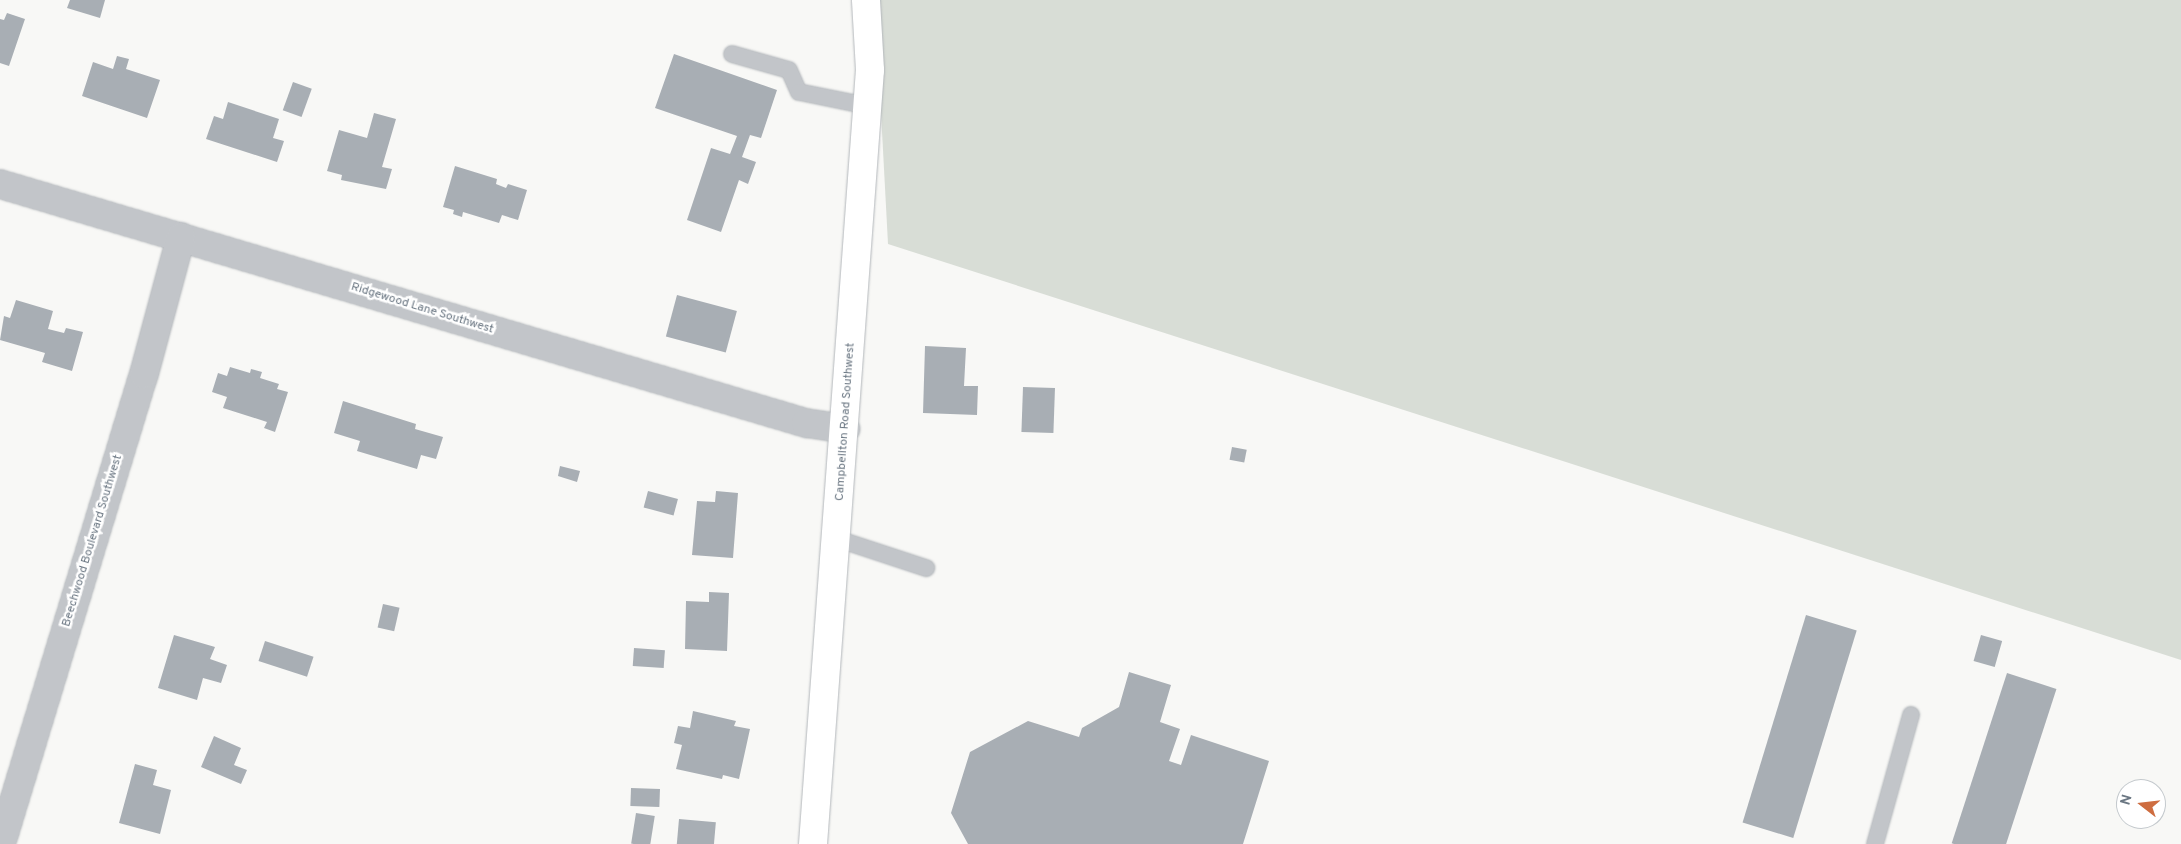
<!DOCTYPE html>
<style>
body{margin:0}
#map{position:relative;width:2181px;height:844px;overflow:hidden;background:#f8f8f6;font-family:Overpass,sans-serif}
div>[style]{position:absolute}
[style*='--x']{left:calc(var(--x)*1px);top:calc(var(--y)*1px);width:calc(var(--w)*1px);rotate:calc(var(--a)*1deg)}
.green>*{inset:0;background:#d8ddd6}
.building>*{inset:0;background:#a8aeb4;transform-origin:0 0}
.roads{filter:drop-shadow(0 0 1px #b3b7bb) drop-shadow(0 0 1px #b3b7bb)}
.lane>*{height:16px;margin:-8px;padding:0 8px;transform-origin:8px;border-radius:8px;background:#c2c5c9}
.street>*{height:28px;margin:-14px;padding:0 14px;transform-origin:14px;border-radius:14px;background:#c2c5c9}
.secondary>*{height:28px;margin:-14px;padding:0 14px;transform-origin:14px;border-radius:14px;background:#fff}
span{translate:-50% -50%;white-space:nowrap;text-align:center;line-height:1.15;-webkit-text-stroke:5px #fff;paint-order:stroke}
.street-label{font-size:12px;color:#6b7783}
.north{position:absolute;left:2116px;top:779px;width:50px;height:50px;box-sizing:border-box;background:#fff;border:1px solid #c4c9cd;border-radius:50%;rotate:286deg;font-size:14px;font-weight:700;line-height:20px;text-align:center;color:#6b7783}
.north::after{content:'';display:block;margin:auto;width:18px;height:22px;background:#ce6d40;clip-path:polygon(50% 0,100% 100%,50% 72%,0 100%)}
</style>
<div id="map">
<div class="green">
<i style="clip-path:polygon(875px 0,2181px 0,2181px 660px,888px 244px)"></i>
</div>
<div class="building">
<i style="clip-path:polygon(70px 0,105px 0,100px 18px,67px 8px)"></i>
<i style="clip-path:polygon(7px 13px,25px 19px,9px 66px,0 63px,0 19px,4px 20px)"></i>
<i style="clip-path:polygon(674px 54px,777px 90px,761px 138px,750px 135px,742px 157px,756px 162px,748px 184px,739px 180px,721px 232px,687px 220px,711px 148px,730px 154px,737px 136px,655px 108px)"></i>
<i style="clip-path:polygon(117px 56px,129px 59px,126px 69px,160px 80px,147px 118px,82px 96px,93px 62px,113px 69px)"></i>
<i style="left:293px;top:82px;width:20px;height:30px;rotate:20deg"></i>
<i style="clip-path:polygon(228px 102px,279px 119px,273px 138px,284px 141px,277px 162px,206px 139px,214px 116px,223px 119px)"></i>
<i style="clip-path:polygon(374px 113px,396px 119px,382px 167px,392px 169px,386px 189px,341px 180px,342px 175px,327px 171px,339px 130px,367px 138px)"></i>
<i style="clip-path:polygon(455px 166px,497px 179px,496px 184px,506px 188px,508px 184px,527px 190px,518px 220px,502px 215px,499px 223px,463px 212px,462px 217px,453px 214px,454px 210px,443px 207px)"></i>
<i style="left:677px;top:295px;width:62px;height:43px;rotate:15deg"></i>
<i style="clip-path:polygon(16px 300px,53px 311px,48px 329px,64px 333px,66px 328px,83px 332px,72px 371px,42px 362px,45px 353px,0 340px,4px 316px,10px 318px)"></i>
<i style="clip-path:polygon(925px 346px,966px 348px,964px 386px,978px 386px,977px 415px,923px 413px)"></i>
<i style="clip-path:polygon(230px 367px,250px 373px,251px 369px,262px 372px,260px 378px,279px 384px,277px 389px,288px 392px,275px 432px,264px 428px,267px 422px,223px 408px,227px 397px,212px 392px,218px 373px,227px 376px)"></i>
<i style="left:1023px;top:387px;width:32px;height:45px;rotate:2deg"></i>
<i style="clip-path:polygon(343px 401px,416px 424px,415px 429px,443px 437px,436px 459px,421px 455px,417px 469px,357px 451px,360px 441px,334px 433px)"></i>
<i style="left:1232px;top:447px;width:15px;height:13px;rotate:11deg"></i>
<i style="clip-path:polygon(560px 466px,580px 471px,577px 482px,558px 476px)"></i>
<i style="left:648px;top:491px;width:31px;height:17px;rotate:15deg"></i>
<i style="clip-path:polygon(716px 491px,738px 493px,733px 558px,692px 555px,697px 501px,715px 502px)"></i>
<i style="clip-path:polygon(709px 592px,729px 593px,727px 651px,685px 649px,686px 601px,709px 602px)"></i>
<i style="left:383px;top:604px;width:17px;height:24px;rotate:13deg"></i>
<i style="left:1806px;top:615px;width:53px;height:217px;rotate:17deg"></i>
<i style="clip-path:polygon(174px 635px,215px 647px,210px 659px,227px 665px,221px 683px,203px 678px,197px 700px,158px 688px)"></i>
<i style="left:1981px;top:635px;width:22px;height:27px;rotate:16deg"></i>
<i style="left:265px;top:641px;width:51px;height:21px;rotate:18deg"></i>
<i style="left:634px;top:648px;width:31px;height:18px;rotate:4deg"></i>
<i style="clip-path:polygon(1129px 672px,1171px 685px,1160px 722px,1180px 729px,1169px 761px,1181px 765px,1191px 735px,1269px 761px,1243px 844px,968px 844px,951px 813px,970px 752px,1028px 721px,1079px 737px,1082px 728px,1119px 707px)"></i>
<i style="left:2007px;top:673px;width:52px;height:179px;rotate:18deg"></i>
<i style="clip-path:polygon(693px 711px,736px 721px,734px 726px,750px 729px,739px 779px,723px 775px,722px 779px,676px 769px,682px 745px,674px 743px,678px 726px,690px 728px)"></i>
<i style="clip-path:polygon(214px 736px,241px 748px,234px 765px,247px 770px,241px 784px,201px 767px)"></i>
<i style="clip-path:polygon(135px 764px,157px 770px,153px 785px,171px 790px,160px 834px,119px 823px)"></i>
<i style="left:631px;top:788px;width:29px;height:18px;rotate:2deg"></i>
<i style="left:636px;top:813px;width:19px;height:31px;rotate:9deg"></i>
<i style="left:679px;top:819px;width:37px;height:25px;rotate:5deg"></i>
</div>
<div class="roads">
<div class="lane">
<i style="--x:732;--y:54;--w:59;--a:15.7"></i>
<i style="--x:789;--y:70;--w:24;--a:66"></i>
<i style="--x:799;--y:92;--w:70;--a:11.5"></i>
<i style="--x:838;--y:539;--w:93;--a:18.2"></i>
<i style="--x:1875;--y:844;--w:134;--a:-74.4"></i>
</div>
<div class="street">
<i style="--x:0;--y:184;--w:841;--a:16.52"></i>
<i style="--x:806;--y:423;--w:40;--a:8.5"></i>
<i style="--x:1;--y:844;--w:491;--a:-73.1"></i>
<i style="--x:144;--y:374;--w:142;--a:-74.9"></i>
</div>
<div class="secondary">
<i style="--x:813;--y:844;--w:776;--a:-85.79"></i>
<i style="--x:870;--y:70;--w:70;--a:-93.3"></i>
</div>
</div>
<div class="street-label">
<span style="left:422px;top:309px;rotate:17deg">Ridgewood Lane Southwest</span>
<span style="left:846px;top:422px;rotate:-86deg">Campbellton Road Southwest</span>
<span style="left:93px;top:541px;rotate:-73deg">Beechwood Boulevard Southwest</span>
</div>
<div class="north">N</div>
</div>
